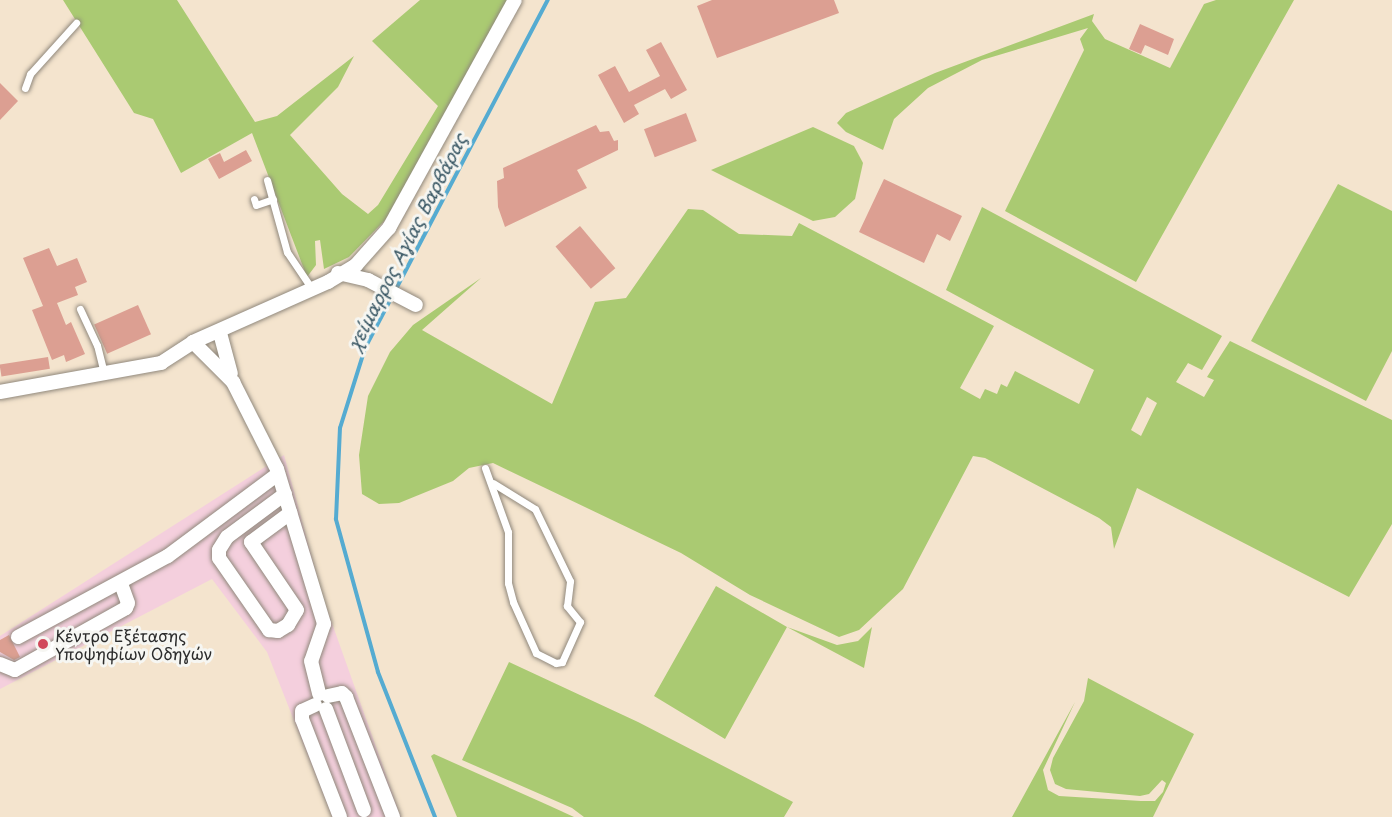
<!DOCTYPE html>
<meta charset="utf-8">
<style>
body{margin:0}
#map{position:relative;width:1392px;height:817px;overflow:hidden;background:#f4e4ce;font-family:"Playpen Sans",sans-serif}
div>[style]{position:absolute}
[style*='--x']{left:calc(var(--x)*1px);top:calc(var(--y)*1px);width:calc(var(--w)*1px);rotate:calc(var(--a)*1deg)}
.built>*{inset:0;background:#f4cfdd}
.green>*{inset:0;background:#aaca72}
.stream>*{height:4px;margin:-2px;padding:0 2px;transform-origin:2px;border-radius:2px;background:#55abd1}
.building>*{inset:0;background:#dc9f92;transform-origin:0 0}
.roads{filter:drop-shadow(0 0 2px #90887c) drop-shadow(0 0 2px #90887c)}
.lane>*{height:7px;margin:-3.5px;padding:0 3.5px;transform-origin:3.5px;border-radius:3.5px;background:#fff}
.street>*{height:14px;margin:-7px;padding:0 7px;transform-origin:7px;border-radius:7px;background:#fff}
.dots>*{width:16px;height:16px;translate:-50% -50%;box-sizing:border-box;border:3px solid #f6f6f2;border-radius:50%}
span{translate:-50% -50%;white-space:nowrap;text-align:center;line-height:1.15;-webkit-text-stroke:6px #f6f6f2;paint-order:stroke}
.poi-label{font-size:16px;color:#2b2b2b}
.left{translate:0 -50%;text-align:left}
.water-label{font-size:18px;color:#3a5865;font-style:italic}
</style>
<div id="map">
<div class="built">
<i style="clip-path:polygon(284px 455px,323px 598px,401px 817px,332px 817px,267px 652px,212px 579px,0 689px,0 636px)"></i>
</div>
<div class="green">
<i style="clip-path:polygon(63px 0,177px 0,255px 122px,277px 116px,354px 56px,338px 87px,290px 135px,342px 194px,368px 214px,378px 205px,438px 106px,372px 41px,420px 0,508px 0,390px 215px,349px 257px,324px 269px,320px 240px,315px 241px,316px 265px,307px 277px,252px 133px,181px 173px,153px 119px,134px 113px)"></i>
<i style="clip-path:polygon(1216px 0,1294px 0,1136px 282px,1005px 211px,1084px 50px,1080px 39px,1088px 28px,982px 60px,928px 88px,894px 119px,883px 150px,846px 132px,837px 123px,846px 113px,935px 73px,1094px 14px,1092px 21px,1105px 39px,1170px 68px,1204px 4px)"></i>
<i style="clip-path:polygon(813px 127px,854px 146px,863px 163px,855px 199px,835px 217px,813px 221px,711px 170px)"></i>
<i style="clip-path:polygon(1338px 184px,1392px 211px,1392px 351px,1366px 401px,1251px 341px)"></i>
<i style="clip-path:polygon(evenodd,982px 207px,1222px 336px,1202px 370px,1188px 363px,1176px 382px,1204px 397px,1214px 380px,1207px 377px,1230px 341px,1392px 420px,1392px 524px,1349px 597px,1137px 488px,1114px 549px,1111px 527px,1099px 518px,985px 458px,973px 456px,903px 589px,859px 630px,839px 637px,750px 595px,681px 553px,493px 463px,469px 468px,453px 481px,399px 503px,379px 504px,362px 494px,359px 455px,368px 396px,390px 352px,413px 325px,481px 278px,422px 330px,552px 404px,595px 302px,626px 298px,688px 209px,703px 210px,739px 234px,792px 236px,799px 223px,994px 326px,960px 388px,980px 399px,985px 389px,997px 394px,1001px 384px,1007px 387px,1015px 371px,1079px 404px,1094px 370px,946px 290px,982px 207px,1147px 397px,1157px 403px,1141px 436px,1131px 430px,1147px 397px)"></i>
<i style="clip-path:polygon(716px 586px,787px 627px,837px 645px,858px 641px,872px 627px,864px 668px,787px 627px,725px 739px,654px 696px)"></i>
<i style="clip-path:polygon(509px 662px,638px 722px,793px 802px,784px 817px,584px 817px,572px 808px,462px 760px)"></i>
<i style="clip-path:polygon(1088px 678px,1194px 734px,1153px 817px,1012px 817px,1075px 702px,1043px 770px,1048px 790px,1059px 796px,1141px 801px,1155px 801px,1163px 792px,1166px 783px,1162px 780px,1149px 794px,1140px 796px,1066px 789px,1055px 784px,1050px 770px,1053px 758px,1084px 701px)"></i>
<i style="clip-path:polygon(434px 754px,550px 806px,574px 817px,457px 817px,431px 756px)"></i>
</div>
<div class="stream">
<i style="--x:435;--y:817;--w:156;--a:-111.5"></i>
<i style="--x:378;--y:672;--w:159;--a:-105.4"></i>
<i style="--x:336;--y:519;--w:91;--a:-87.5"></i>
<i style="--x:340;--y:428;--w:84;--a:-72.6"></i>
<i style="--x:365;--y:348;--w:393;--a:-62.3"></i>
</div>
<div class="building">
<i style="clip-path:polygon(712px 0,834px 0,839px 13px,717px 58px,697px 6px)"></i>
<i style="clip-path:polygon(1140px 24px,1174px 39px,1168px 55px,1145px 45px,1141px 54px,1129px 49px)"></i>
<i style="clip-path:polygon(661px 42px,687px 90px,671px 99px,665px 89px,634px 105px,639px 114px,624px 123px,598px 75px,615px 66px,629px 92px,660px 76px,646px 50px)"></i>
<i style="clip-path:polygon(0 83px,18px 101px,0 120px)"></i>
<i style="left:686px;top:113px;width:30px;height:45px;rotate:69deg"></i>
<i style="clip-path:polygon(596px 125px,600px 132px,609px 131px,614px 141px,618px 140px,618px 150px,577px 170px,587px 188px,505px 227px,498px 207px,497px 181px,504px 178px,503px 168px)"></i>
<i style="clip-path:polygon(246px 150px,252px 161px,219px 179px,208px 159px,220px 153px,224px 162px)"></i>
<i style="clip-path:polygon(884px 179px,962px 216px,950px 241px,937px 234px,924px 263px,859px 232px)"></i>
<i style="left:580px;top:226px;width:55px;height:32px;rotate:50deg"></i>
<i style="clip-path:polygon(49px 248px,57px 266px,77px 258px,87px 282px,75px 287px,78px 295px,57px 303px,66px 325px,71px 322px,85px 354px,66px 362px,64px 355px,52px 360px,32px 310px,43px 306px,23px 258px)"></i>
<i style="left:138px;top:305px;width:32px;height:48px;rotate:66deg"></i>
<i style="left:48px;top:357px;width:12px;height:49px;rotate:81deg"></i>
<i style="clip-path:polygon(9px 635px,20px 657px,14px 660px,0 652px,0 640px)"></i>
</div>
<div class="roads">
<div class="lane">
<i style="--x:25;--y:88;--w:15;--a:-70"></i>
<i style="--x:30;--y:74;--w:69;--a:-48"></i>
<i style="--x:267;--y:180;--w:75;--a:74.5"></i>
<i style="--x:287;--y:252;--w:45;--a:56"></i>
<i style="--x:254;--y:199;--w:6;--a:72"></i>
<i style="--x:256;--y:205;--w:18;--a:-19"></i>
<i style="--x:80;--y:309;--w:40;--a:65"></i>
<i style="--x:97;--y:345;--w:30;--a:76"></i>
<i style="--x:485;--y:468;--w:68;--a:70.2"></i>
<i style="--x:508;--y:532;--w:51;--a:90"></i>
<i style="--x:508;--y:583;--w:20;--a:75"></i>
<i style="--x:513;--y:602;--w:56;--a:65.7"></i>
<i style="--x:536;--y:653;--w:22;--a:27"></i>
<i style="--x:556;--y:663;--w:6;--a:-9"></i>
<i style="--x:562;--y:662;--w:44;--a:-65.8"></i>
<i style="--x:580;--y:622;--w:21;--a:-129"></i>
<i style="--x:567;--y:606;--w:25;--a:-83"></i>
<i style="--x:570;--y:581;--w:80;--a:-115.9"></i>
<i style="--x:535;--y:509;--w:49;--a:-148.2"></i>
</div>
<div class="street">
<i style="--x:338;--y:273;--w:31;--a:13"></i>
<i style="--x:368;--y:280;--w:54;--a:27.5"></i>
<i style="--x:220;--y:333;--w:42;--a:75"></i>
<i style="--x:193;--y:342;--w:57;--a:45"></i>
<i style="--x:233;--y:382;--w:97;--a:63.2"></i>
<i style="--x:277;--y:469;--w:162;--a:73.1"></i>
<i style="--x:324;--y:624;--w:39;--a:109"></i>
<i style="--x:311;--y:661;--w:34;--a:76"></i>
<i style="--x:0;--y:392;--w:164;--a:-10.2"></i>
<i style="--x:161;--y:363;--w:38;--a:-33"></i>
<i style="--x:193;--y:342;--w:148;--a:-24"></i>
<i style="--x:328;--y:282;--w:33;--a:-31"></i>
<i style="--x:356;--y:265;--w:50;--a:-48.3"></i>
<i style="--x:389;--y:228;--w:260;--a:-61.1"></i>
<i style="--x:285;--y:494;--w:72;--a:143.4"></i>
<i style="--x:227;--y:537;--w:15;--a:122"></i>
<i style="--x:219;--y:550;--w:8;--a:90"></i>
<i style="--x:219;--y:558;--w:88;--a:55.2"></i>
<i style="--x:269;--y:630;--w:9;--a:6"></i>
<i style="--x:278;--y:631;--w:12;--a:-31"></i>
<i style="--x:288;--y:625;--w:17;--a:-59"></i>
<i style="--x:297;--y:610;--w:82;--a:-124.1"></i>
<i style="--x:251;--y:542;--w:49;--a:-36.6"></i>
<i style="--x:18;--y:637;--w:170;--a:-28.4"></i>
<i style="--x:168;--y:556;--w:137;--a:-36.7"></i>
<i style="--x:0;--y:664;--w:16;--a:22"></i>
<i style="--x:15;--y:670;--w:127;--a:-29.2"></i>
<i style="--x:126;--y:608;--w:5;--a:-68"></i>
<i style="--x:128;--y:603;--w:20;--a:-110"></i>
<i style="--x:328;--y:696;--w:14;--a:-12"></i>
<i style="--x:342;--y:693;--w:6;--a:45"></i>
<i style="--x:346;--y:697;--w:129;--a:68.6"></i>
<i style="--x:315;--y:705;--w:14;--a:155"></i>
<i style="--x:302;--y:711;--w:8;--a:90"></i>
<i style="--x:302;--y:719;--w:105;--a:68.8"></i>
<i style="--x:326;--y:709;--w:108;--a:69.4"></i>
</div>
</div>
<div class="dots">
<i style="left:43px;top:644px;background:#d1495b"></i>
</div>
<div class="poi-label">
<span class="left" style="left:55px;top:644px">Κέντρο Εξέτασης<br>Υποψηφίων Οδηγών</span>
</div>
<div class="water-label">
<span style="left:407px;top:242px;rotate:-63deg">χείμαρρος Αγίας Βαρβάρας</span>
</div>
</div>
